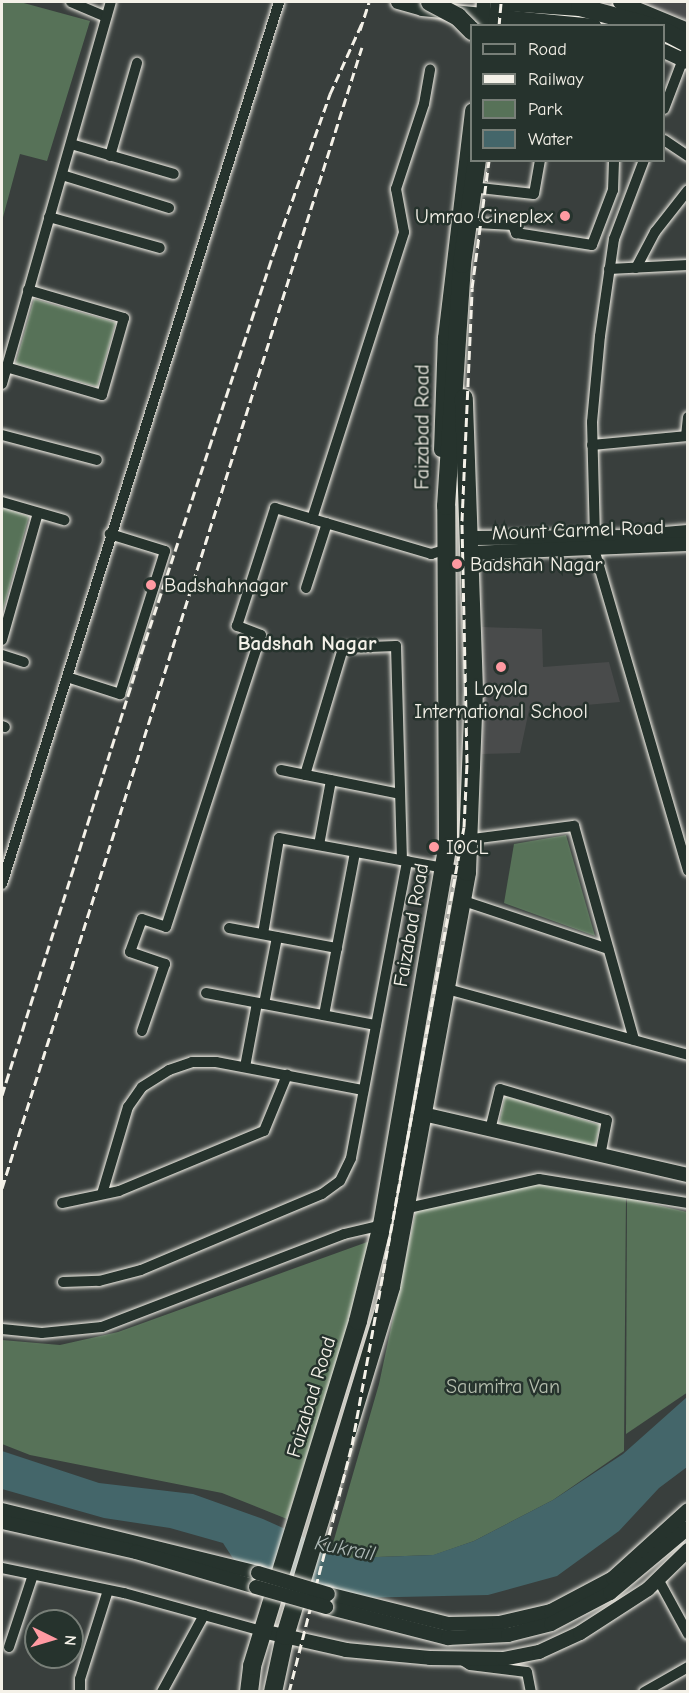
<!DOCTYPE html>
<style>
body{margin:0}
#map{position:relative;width:689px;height:1693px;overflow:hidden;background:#393f3d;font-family:"Comic Neue",sans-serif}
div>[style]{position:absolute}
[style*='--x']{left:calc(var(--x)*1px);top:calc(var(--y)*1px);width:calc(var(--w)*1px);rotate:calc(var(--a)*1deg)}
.built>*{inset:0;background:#494b4b}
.green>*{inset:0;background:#577258;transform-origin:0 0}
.water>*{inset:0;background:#44666a}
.roads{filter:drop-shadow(0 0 2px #f4f1e8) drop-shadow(0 0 2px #f4f1e8)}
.minor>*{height:10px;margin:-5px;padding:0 5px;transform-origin:5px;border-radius:5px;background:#26332d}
.tertiary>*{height:14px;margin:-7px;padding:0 7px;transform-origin:7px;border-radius:7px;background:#26332d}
.primary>*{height:18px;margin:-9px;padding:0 9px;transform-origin:9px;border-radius:9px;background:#26332d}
.rail>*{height:3px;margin-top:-1.5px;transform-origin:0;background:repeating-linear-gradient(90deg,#f4f1e8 0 9px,transparent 0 13.5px)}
.bridges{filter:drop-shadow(0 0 2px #f4f1e8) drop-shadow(0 0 2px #f4f1e8)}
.tertiary-bridge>*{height:14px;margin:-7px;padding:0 7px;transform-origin:7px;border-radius:7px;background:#26332d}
.primary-bridge>*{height:18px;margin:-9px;padding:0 9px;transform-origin:9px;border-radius:9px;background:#26332d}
.dots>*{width:16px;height:16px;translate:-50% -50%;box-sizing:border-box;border:3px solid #26332d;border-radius:50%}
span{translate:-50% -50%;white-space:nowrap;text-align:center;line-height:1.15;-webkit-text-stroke:5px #26332d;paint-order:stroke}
.poi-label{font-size:20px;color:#f4f1e8}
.right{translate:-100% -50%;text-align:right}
.left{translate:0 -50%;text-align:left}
.street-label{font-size:20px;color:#f4f1e8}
.park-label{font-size:20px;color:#b5beae}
.neighbourhood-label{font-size:21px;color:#f4f1e8;font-weight:700}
.water-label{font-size:21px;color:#aeb9b6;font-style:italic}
.frame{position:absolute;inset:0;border:3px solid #f4f1e8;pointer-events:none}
.legend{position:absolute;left:470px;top:24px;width:195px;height:138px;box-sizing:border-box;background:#26332d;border:2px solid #787f78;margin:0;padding:8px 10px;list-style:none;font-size:18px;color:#f4f1e8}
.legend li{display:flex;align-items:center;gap:12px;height:30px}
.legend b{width:30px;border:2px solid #787f78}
.north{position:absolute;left:24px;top:1609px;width:60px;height:60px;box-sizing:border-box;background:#26332d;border:2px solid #787f78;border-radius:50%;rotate:95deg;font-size:16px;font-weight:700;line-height:24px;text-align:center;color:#f4f1e8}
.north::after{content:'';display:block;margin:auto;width:21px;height:27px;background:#ff9aa2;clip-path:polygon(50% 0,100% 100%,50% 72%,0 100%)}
</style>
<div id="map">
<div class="built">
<i style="clip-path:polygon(636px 2px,687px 2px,687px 20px)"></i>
<i style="clip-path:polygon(482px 627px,542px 629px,543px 667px,609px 662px,620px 702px,529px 710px,520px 753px,482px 754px)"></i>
</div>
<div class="green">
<i style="clip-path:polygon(2px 2px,20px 2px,90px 21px,47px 161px,20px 154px,2px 221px)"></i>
<i style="left:34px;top:299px;width:85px;height:67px;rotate:16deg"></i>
<i style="clip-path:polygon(2px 508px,29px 516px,2px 614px)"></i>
<i style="clip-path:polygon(566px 835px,595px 936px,504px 903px,514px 844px)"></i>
<i style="clip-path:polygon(505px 1096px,600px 1125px,595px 1147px,499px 1124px)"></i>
<i style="clip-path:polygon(539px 1179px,626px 1193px,624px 1451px,553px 1500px,474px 1541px,434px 1555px,350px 1558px,331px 1550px,379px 1384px,417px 1205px)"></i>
<i style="clip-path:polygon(627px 1198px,687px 1212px,688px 1392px,626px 1434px)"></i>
<i style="clip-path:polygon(370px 1241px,341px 1348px,287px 1519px,222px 1493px,30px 1455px,2px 1444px,2px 1340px,60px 1345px,118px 1332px)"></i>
</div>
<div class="water">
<i style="clip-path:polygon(687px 1397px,687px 1467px,659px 1488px,619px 1531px,557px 1576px,488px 1595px,354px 1598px,234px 1560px,223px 1543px,170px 1528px,104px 1518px,2px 1489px,2px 1451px,99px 1483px,193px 1494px,263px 1519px,350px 1558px,433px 1555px,474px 1541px,553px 1500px,623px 1454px)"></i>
</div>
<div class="roads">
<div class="minor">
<i style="--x:71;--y:2;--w:38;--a:23"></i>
<i style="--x:664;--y:109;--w:59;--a:-69.1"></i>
<i style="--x:664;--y:140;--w:29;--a:34"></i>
<i style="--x:71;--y:144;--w:107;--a:16.2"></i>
<i style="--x:110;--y:156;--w:97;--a:-73.8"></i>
<i style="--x:62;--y:175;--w:112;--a:17.1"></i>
<i style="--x:480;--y:188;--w:54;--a:6.3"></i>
<i style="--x:534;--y:194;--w:35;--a:-80"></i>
<i style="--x:49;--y:217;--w:115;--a:15.6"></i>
<i style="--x:476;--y:223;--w:37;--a:3"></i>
<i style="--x:513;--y:225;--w:9;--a:69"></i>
<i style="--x:516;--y:233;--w:77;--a:9"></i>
<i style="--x:592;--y:245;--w:59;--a:-69.1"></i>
<i style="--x:613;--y:190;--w:30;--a:-88"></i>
<i style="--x:636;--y:268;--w:41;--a:-62.2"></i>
<i style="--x:655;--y:232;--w:53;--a:-51.8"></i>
<i style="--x:609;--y:269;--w:79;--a:-2.9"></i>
<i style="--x:6;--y:367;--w:100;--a:16.3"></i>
<i style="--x:102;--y:395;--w:80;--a:-74.1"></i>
<i style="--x:124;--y:318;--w:100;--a:-163.7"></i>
<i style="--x:2;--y:384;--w:397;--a:-74.1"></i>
<i style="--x:2;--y:435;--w:98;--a:14.7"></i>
<i style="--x:686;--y:436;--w:19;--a:-84"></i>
<i style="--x:592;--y:445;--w:96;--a:-5.4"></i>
<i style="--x:2;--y:502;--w:65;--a:16.2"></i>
<i style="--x:312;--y:519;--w:301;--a:-72.2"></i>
<i style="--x:404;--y:232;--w:44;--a:-100.5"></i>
<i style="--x:396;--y:189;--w:89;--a:-71.8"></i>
<i style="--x:424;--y:104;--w:35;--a:-80"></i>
<i style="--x:595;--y:537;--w:115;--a:-91.5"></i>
<i style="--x:592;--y:422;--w:86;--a:-84.7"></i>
<i style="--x:600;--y:336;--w:98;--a:-81.8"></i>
<i style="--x:614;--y:239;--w:85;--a:-69.2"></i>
<i style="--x:594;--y:549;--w:335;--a:73.7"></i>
<i style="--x:306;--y:588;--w:68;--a:-72.1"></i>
<i style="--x:2;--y:640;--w:132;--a:-74.2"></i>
<i style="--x:2;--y:655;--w:23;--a:18"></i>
<i style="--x:67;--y:677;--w:56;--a:17.8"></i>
<i style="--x:120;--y:694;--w:150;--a:-72.5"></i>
<i style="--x:165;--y:551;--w:58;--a:-162.8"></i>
<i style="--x:2;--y:726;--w:3;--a:18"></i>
<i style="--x:281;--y:770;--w:121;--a:11.4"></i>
<i style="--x:305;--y:775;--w:133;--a:-73.3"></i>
<i style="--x:343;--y:648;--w:53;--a:-2.2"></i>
<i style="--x:396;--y:646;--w:214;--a:88.4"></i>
<i style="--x:472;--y:839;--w:103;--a:-7.3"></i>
<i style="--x:574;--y:826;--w:222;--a:74.3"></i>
<i style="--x:319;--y:845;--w:66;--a:-79.5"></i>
<i style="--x:2;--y:884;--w:924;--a:-72.56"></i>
<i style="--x:461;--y:900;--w:155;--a:18.4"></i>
<i style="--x:229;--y:928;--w:110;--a:10.5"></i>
<i style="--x:263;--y:934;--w:97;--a:-80.5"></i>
<i style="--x:279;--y:838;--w:191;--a:10.3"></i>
<i style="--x:447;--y:989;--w:250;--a:15.3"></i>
<i style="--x:206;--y:993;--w:173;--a:10.7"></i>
<i style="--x:264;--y:1004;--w:68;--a:-79"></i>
<i style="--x:324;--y:1015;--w:166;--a:-79.2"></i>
<i style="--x:142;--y:1031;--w:71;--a:-71.1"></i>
<i style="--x:165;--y:964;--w:37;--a:-161"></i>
<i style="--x:130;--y:952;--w:35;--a:-70"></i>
<i style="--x:142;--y:919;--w:25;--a:18"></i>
<i style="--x:166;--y:927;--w:307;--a:-72"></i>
<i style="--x:261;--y:635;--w:26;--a:-159"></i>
<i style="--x:237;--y:626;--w:124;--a:-72.1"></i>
<i style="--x:275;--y:508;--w:163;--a:16.4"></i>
<i style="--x:431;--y:554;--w:14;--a:-17"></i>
<i style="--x:245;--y:1067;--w:65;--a:-79.4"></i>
<i style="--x:490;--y:1130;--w:42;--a:-76.3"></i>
<i style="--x:500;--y:1089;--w:111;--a:16.2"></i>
<i style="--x:607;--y:1120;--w:36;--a:101"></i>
<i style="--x:102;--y:1194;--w:91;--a:-73.4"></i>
<i style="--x:128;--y:1107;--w:24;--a:-55"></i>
<i style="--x:142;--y:1087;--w:32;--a:-32"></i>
<i style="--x:169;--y:1070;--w:24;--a:-19"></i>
<i style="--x:192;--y:1062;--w:24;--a:0"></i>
<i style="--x:216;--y:1062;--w:150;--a:10.8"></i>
<i style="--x:62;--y:1203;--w:58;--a:-11.9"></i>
<i style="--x:119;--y:1191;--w:157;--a:-22.5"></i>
<i style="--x:264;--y:1131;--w:61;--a:-67.7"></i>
<i style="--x:408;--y:1208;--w:134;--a:-12.5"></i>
<i style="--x:539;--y:1179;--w:151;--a:9.2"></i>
<i style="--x:63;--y:1282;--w:36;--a:-2"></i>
<i style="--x:99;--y:1281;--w:43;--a:-14.7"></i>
<i style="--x:141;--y:1270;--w:196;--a:-22.8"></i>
<i style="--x:322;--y:1194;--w:22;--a:-36"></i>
<i style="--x:340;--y:1181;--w:25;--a:-64"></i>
<i style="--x:351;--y:1158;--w:302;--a:-79.3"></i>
<i style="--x:2;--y:1329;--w:40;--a:5.7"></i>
<i style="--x:42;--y:1333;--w:60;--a:-5.7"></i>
<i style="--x:102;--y:1327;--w:259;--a:-21"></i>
<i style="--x:344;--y:1234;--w:39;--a:-13"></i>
<i style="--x:2;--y:1568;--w:125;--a:11.6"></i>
<i style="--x:124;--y:1593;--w:143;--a:15.4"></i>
<i style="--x:658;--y:1579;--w:63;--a:61.4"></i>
<i style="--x:9;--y:1647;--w:76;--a:-71.6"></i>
<i style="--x:462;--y:1660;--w:9;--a:32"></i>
<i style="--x:470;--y:1665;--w:57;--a:7"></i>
<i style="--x:527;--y:1672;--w:20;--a:79"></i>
<i style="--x:80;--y:1692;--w:13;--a:-90"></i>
<i style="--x:80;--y:1679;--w:93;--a:-72.5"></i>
<i style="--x:162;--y:1692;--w:88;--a:-61.4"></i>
<i style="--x:644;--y:1692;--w:51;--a:-29.6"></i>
</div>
<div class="tertiary">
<i style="--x:398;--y:2;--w:25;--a:16"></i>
<i style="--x:422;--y:9;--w:173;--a:5.6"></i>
<i style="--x:620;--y:2;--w:74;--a:22.4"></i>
<i style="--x:483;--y:26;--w:24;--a:-88"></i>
<i style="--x:664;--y:51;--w:26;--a:25"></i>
<i style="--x:441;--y:450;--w:112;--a:-88"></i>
<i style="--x:445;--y:338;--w:229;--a:-83.2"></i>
<i style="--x:470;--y:538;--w:160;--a:-0.4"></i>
<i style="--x:630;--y:537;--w:58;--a:-4.9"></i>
<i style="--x:471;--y:553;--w:217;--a:-2.4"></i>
<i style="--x:423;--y:1114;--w:272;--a:13"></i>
<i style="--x:2;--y:1510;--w:264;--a:13.8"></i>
<i style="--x:2;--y:1522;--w:137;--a:12.6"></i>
<i style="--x:136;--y:1552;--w:125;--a:16.3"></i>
<i style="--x:328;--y:1594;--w:124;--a:14"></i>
<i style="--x:448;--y:1624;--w:51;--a:-1.1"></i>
<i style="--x:499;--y:1623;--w:53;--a:-13"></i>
<i style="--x:551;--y:1611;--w:70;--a:-28"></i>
<i style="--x:613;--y:1578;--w:101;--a:-42.2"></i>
<i style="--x:326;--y:1607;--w:126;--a:14.3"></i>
<i style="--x:448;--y:1638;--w:60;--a:-2.9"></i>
<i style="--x:508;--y:1635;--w:44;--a:-14.3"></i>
<i style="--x:551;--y:1624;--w:67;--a:-27.7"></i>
<i style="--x:610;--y:1593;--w:102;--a:-39.8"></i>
<i style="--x:262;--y:1631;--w:86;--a:12.7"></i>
<i style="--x:346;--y:1650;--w:84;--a:5.4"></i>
<i style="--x:430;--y:1658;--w:73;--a:0.8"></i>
<i style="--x:503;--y:1659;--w:37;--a:-11"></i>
<i style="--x:539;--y:1652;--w:45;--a:-24.9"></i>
<i style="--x:580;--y:1633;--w:81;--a:-32.9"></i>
<i style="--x:648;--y:1589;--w:56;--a:-44.3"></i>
</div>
<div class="primary">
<i style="--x:507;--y:2;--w:73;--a:3.9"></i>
<i style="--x:580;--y:7;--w:73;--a:15.2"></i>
<i style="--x:497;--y:26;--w:24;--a:-83"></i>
<i style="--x:664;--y:31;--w:27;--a:28"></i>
<i style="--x:249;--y:1692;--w:26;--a:-83"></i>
<i style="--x:252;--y:1666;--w:361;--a:-72.9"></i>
<i style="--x:358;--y:1321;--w:99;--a:-76"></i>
<i style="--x:382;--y:1225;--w:389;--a:-80.2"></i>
<i style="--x:448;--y:842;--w:336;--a:-90.3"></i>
<i style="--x:446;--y:506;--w:243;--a:-86.2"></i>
<i style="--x:462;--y:264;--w:105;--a:-81.8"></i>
<i style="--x:273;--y:1692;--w:57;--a:-77.9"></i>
<i style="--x:285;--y:1636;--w:365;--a:-73.1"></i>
<i style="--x:391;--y:1287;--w:422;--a:-79.6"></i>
<i style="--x:467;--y:872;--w:182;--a:-87.8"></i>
<i style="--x:474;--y:690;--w:292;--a:-92"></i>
</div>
</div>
<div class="rail">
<i style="--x:499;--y:26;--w:24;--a:-85"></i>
<i style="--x:360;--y:30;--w:29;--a:-72"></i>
<i style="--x:2;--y:1095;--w:450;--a:-72.5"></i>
<i style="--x:137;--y:666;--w:436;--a:-71.7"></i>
<i style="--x:274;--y:252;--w:168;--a:-70.5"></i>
<i style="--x:330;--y:94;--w:78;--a:-65.7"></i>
<i style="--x:2;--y:1188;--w:1196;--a:-72.49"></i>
<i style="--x:289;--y:1692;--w:255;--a:-75.7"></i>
<i style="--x:352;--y:1445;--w:628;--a:-79.73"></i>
<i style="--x:464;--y:827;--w:64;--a:-87.3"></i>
<i style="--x:467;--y:763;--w:242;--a:-91.2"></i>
<i style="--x:462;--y:521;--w:233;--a:-87.5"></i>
<i style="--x:472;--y:288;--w:129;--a:-82.4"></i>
</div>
<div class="bridges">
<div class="tertiary-bridge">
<i style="--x:258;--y:1573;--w:73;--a:16.7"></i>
<i style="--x:256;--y:1587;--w:73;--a:15.9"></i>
</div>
<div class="primary-bridge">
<i style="--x:430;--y:2;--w:32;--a:28"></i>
<i style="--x:458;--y:17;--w:20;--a:45"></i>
</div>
</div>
<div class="dots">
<i style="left:565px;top:216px;background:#ff9aa2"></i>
<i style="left:457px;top:564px;background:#ff9aa2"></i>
<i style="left:151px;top:585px;background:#ff9aa2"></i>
<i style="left:501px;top:667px;background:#ff9aa2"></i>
<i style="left:434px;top:847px;background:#ff9aa2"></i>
</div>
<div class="poi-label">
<span class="right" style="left:553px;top:216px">Umrao Cineplex</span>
<span class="left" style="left:470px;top:564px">Badshah Nagar</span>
<span class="left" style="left:164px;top:585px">Badshahnagar</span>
<span style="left:501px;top:700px">Loyola<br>International School</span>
<span class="left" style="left:446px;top:847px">IOCL</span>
</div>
<div class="street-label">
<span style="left:422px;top:427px;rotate:-90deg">Faizabad Road</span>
<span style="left:578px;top:530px;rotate:-2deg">Mount Carmel Road</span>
<span style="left:411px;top:925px;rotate:-80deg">Faizabad Road</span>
<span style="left:311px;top:1397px;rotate:-73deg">Faizabad Road</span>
</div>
<div class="park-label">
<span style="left:503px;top:1386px">Saumitra Van</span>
</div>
<div class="neighbourhood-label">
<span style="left:307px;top:643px">Badshah Nagar</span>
</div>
<div class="water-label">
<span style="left:345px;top:1548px;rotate:11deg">Kukrail</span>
</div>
<div class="frame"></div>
<ul class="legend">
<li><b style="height:8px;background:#26332d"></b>Road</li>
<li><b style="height:8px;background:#f4f1e8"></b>Railway</li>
<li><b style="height:16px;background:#577258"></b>Park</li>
<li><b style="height:16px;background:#44666a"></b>Water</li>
</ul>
<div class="north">N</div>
</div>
